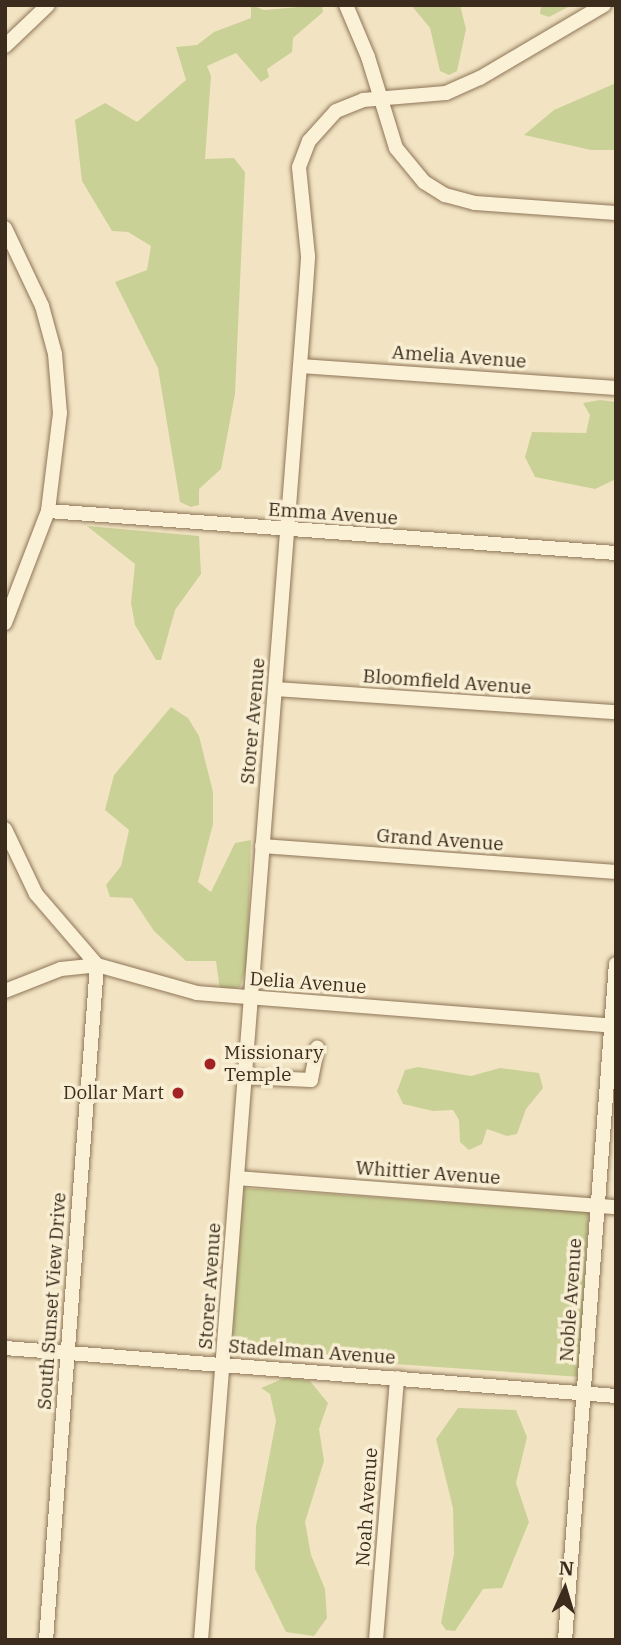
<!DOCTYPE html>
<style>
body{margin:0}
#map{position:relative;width:621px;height:1645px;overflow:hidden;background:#f2e4c3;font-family:"IBM Plex Serif",serif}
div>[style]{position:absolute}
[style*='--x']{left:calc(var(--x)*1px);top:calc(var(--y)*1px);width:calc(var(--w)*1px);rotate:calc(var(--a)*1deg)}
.green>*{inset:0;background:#cad196;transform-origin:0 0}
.roads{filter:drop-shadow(0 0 2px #8e7558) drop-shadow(0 0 2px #8e7558)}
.minor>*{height:14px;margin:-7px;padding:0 7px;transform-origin:7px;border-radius:7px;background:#fbf1d7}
.dots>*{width:19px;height:19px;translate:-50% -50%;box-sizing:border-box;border:4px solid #f8eed3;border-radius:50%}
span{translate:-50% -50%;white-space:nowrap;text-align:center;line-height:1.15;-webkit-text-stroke:7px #f8eed3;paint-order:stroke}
.street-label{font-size:19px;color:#3c2c1d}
.poi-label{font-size:19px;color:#3c2c1d}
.left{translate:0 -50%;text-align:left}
.right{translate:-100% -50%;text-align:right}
.frame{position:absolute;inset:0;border:7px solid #3c2c1d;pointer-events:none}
.north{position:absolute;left:530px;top:1554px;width:70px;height:70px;-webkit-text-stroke:5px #f8eed3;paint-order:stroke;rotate:4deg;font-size:19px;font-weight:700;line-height:28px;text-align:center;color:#3c2c1d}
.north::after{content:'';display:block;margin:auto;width:24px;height:32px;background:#3c2c1d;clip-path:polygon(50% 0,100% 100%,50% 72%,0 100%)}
</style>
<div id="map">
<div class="green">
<i style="clip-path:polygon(251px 5px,264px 10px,322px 5px,323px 12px,293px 38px,292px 52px,267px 69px,269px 77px,261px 82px,236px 53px,207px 66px,211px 76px,205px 159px,234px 158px,245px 172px,235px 394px,221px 469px,199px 489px,199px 505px,191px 507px,180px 502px,158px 368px,115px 282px,147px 270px,151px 246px,128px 232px,112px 231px,82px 181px,75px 120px,105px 103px,137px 122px,186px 80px,176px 47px,197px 45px,214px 32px,251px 18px)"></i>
<i style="clip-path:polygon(411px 5px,460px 5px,466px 29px,457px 71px,449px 75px,440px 71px,430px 28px)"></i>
<i style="clip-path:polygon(541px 5px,570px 5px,570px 6px,549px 17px,540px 14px)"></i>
<i style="clip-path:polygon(616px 83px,616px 150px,591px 150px,524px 135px,554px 110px)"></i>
<i style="clip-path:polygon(600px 400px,616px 402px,616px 479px,595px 489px,535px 477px,525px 457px,532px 432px,586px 433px,590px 415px,583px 403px)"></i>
<i style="clip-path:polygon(87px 526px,199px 536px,201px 574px,175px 610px,161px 660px,156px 660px,135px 625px,131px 603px,135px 564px)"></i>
<i style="clip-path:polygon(171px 707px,188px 718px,199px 736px,213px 792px,213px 824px,198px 882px,211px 892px,235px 843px,251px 840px,247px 965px,240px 987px,220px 990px,216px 961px,186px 961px,154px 931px,132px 898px,110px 897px,106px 885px,121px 866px,129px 830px,105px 810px,114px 775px)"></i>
<i style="clip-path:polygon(418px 1067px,471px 1076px,500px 1068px,539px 1073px,543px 1088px,526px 1109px,517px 1134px,507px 1136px,487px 1129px,482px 1144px,469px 1150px,460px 1142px,459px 1120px,453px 1110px,433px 1111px,403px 1104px,397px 1091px,405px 1070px)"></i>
<i style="left:243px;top:1188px;width:347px;height:165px;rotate:4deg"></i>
<i style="clip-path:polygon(287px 1377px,310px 1381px,328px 1403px,319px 1429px,324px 1461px,305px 1522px,311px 1555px,325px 1589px,327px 1618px,314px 1636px,286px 1632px,255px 1569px,256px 1526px,276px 1421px,270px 1394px,261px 1388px)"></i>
<i style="clip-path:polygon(458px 1408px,516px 1410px,527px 1437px,516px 1483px,529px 1522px,502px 1588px,483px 1589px,455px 1631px,446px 1630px,441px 1623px,454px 1554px,453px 1508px,436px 1439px)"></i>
</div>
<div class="roads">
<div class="minor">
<i style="--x:346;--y:5;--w:56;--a:67.1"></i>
<i style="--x:368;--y:57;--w:95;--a:72.9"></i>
<i style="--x:396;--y:148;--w:44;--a:50.5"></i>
<i style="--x:424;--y:182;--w:25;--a:32"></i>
<i style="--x:445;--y:195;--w:31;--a:15"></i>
<i style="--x:475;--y:203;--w:141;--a:4.1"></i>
<i style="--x:5;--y:46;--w:59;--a:-43.6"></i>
<i style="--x:5;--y:228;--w:86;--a:64.6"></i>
<i style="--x:42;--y:306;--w:50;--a:74.8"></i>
<i style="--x:55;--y:354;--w:59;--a:85.2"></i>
<i style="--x:60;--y:413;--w:99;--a:97"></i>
<i style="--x:48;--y:511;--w:120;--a:111"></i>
<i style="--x:300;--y:366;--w:317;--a:4"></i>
<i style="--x:48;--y:511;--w:570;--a:4.23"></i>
<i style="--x:275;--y:689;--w:342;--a:3.9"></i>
<i style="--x:5;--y:829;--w:72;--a:64.5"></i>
<i style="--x:36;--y:894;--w:94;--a:49.3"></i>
<i style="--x:97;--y:965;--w:677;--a:94.32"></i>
<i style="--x:262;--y:846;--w:355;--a:4.2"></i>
<i style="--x:5;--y:991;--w:60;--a:-21.4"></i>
<i style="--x:61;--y:969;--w:36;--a:-6"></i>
<i style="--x:97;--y:965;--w:104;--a:15.6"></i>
<i style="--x:197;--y:993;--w:420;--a:4.5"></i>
<i style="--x:245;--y:1077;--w:66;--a:2.6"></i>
<i style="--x:311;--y:1080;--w:33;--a:-79"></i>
<i style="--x:237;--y:1178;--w:380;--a:4.4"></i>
<i style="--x:5;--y:1348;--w:613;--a:4.49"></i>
<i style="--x:201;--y:1640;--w:1357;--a:-85.56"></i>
<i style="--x:306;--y:287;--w:31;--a:-86"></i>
<i style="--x:308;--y:256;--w:89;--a:-95.8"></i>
<i style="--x:299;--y:167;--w:28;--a:-69"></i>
<i style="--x:309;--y:141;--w:40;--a:-48"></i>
<i style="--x:336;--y:111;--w:29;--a:-22"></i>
<i style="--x:363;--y:100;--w:83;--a:-4.8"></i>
<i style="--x:446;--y:93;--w:37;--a:-24"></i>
<i style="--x:480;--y:78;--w:144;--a:-30.5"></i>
<i style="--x:376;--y:1640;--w:263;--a:-85.4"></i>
<i style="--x:565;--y:1640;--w:678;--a:-85.69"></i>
</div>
</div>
<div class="dots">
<i style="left:210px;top:1064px;background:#a22323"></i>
<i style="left:178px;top:1093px;background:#a22323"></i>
</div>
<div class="street-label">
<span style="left:459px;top:357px;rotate:4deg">Amelia Avenue</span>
<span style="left:333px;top:514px;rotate:4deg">Emma Avenue</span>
<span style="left:447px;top:682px;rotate:4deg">Bloomfield Avenue</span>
<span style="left:253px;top:721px;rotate:-85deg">Storer Avenue</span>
<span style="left:440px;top:840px;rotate:4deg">Grand Avenue</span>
<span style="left:308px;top:983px;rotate:4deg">Delia Avenue</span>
<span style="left:428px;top:1173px;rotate:4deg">Whittier Avenue</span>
<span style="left:210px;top:1286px;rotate:-86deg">Storer Avenue</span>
<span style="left:571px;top:1300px;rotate:-86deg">Noble Avenue</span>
<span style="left:52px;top:1301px;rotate:-86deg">South Sunset View Drive</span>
<span style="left:312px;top:1352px;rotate:4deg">Stadelman Avenue</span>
<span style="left:367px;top:1507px;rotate:-86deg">Noah Avenue</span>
</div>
<div class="poi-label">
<span class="left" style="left:224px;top:1064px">Missionary<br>Temple</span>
<span class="right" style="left:164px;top:1093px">Dollar Mart</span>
</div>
<div class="frame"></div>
<div class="north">N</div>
</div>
